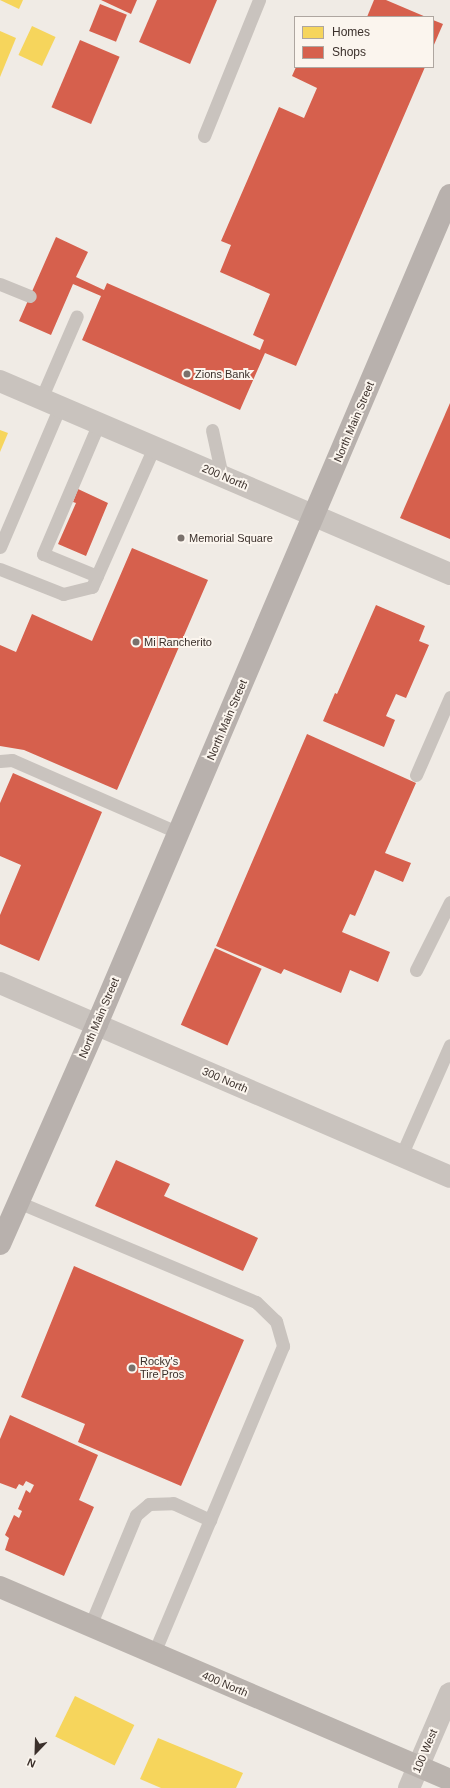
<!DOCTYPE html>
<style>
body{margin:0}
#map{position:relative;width:450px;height:1788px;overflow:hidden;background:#f0ebe5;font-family:Arial,sans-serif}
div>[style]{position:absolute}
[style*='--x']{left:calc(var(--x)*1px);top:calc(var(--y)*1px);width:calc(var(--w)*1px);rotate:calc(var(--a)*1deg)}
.homes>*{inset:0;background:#f6d55c;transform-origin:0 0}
.shops>*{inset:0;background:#d6604d;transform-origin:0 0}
.lane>*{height:13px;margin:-6.5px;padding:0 6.5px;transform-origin:6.5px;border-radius:6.5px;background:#c9c3be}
.street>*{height:22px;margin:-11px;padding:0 11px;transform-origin:11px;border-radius:11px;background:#c9c3be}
.secondary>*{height:22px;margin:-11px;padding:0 11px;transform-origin:11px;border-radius:11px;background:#bab3ae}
.primary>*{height:22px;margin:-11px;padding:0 11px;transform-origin:11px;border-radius:11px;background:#b8b1ad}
.dots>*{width:11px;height:11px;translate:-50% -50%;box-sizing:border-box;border:2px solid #fbf5ee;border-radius:50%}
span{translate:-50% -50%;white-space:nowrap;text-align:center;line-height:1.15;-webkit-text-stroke:4px #fbf5ee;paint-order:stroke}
.poi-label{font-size:11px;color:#3b302b}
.left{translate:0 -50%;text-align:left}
.street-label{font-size:11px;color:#3b302b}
.legend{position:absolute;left:294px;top:16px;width:140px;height:52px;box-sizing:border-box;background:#fbf5ee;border:1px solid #aea6a0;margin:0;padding:5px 7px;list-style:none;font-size:12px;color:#3b302b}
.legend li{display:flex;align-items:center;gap:8px;height:20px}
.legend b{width:20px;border:1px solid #aea6a0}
.north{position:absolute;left:16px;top:1732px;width:40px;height:40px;-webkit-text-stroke:3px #fbf5ee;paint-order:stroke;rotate:203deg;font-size:11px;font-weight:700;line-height:16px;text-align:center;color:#3b302b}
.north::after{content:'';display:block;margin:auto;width:14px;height:18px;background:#3b302b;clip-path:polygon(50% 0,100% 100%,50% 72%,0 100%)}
</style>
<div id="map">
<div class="homes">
<i style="clip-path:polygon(0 0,23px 0,19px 9px)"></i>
<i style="left:32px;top:26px;width:26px;height:32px;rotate:25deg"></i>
<i style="clip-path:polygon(0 31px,16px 38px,0 77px)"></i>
<i style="clip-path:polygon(0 430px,8px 433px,0 452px)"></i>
<i style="left:75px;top:1696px;width:66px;height:45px;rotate:26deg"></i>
<i style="clip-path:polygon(158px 1738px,243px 1773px,236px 1788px,161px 1788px,140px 1779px)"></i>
</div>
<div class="shops">
<i style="clip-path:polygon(101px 0,137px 0,131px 14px)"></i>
<i style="clip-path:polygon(157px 0,217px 0,190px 64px,139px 42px)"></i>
<i style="clip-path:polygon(374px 0,386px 0,426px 17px,367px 17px)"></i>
<i style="left:100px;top:4px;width:29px;height:29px;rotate:22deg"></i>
<i style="clip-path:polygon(433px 20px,443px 24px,433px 47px)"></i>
<i style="left:80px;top:40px;width:43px;height:73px;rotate:23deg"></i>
<i style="clip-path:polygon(296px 67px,425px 67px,296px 366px,265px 353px,240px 410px,82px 340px,101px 296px,73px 284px,51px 335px,19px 321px,56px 237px,88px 252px,76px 277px,104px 290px,107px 283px,260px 350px,264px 340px,253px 335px,270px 294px,220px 272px,231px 245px,221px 241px,279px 107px,304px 118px,317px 88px,292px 76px)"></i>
<i style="clip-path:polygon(450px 403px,450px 539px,400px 518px)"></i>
<i style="clip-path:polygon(78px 489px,108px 503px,86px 556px,58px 544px,76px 503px,73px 502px)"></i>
<i style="clip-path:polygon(132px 548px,208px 580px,117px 790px,24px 750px,0 746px,0 645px,16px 652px,32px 614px,92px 641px)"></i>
<i style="clip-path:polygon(376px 605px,425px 626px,419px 641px,429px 645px,406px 698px,396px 694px,386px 716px,395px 720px,384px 747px,323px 721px,335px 693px,337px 694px)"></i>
<i style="clip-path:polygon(307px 734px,416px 783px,385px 853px,411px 863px,403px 882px,375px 870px,355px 916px,350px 914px,342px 932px,390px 952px,378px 982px,350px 970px,341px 993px,284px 969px,281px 974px,216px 946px)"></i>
<i style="clip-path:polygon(13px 773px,102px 812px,39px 961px,0 944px,0 915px,21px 865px,0 856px,0 803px)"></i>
<i style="left:215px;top:948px;width:51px;height:84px;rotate:24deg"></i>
<i style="clip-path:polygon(116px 1160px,170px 1184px,164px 1196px,258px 1238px,243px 1271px,95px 1206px)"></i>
<i style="clip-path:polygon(74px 1266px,244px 1340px,181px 1486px,78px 1442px,85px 1424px,21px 1397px)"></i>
<i style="clip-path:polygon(10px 1415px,98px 1455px,79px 1500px,94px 1507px,64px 1576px,5px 1550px,9px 1538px,5px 1535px,14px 1515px,19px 1518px,22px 1511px,18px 1509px,26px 1490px,30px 1493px,34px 1485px,26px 1481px,23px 1486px,19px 1484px,16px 1489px,0 1483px,0 1439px)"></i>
</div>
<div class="lane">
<i style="--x:204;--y:136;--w:147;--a:-68"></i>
<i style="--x:0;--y:284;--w:32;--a:22"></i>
<i style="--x:41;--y:399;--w:90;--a:-66.6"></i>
<i style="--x:212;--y:430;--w:47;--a:77.7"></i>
<i style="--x:0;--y:547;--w:153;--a:-66.9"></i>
<i style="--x:0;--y:569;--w:68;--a:21.6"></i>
<i style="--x:63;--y:594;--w:30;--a:-14"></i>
<i style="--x:92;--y:587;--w:153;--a:-66.1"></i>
<i style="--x:97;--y:576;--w:58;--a:-157.8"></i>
<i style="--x:43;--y:554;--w:142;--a:-66.9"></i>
<i style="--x:0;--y:761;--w:12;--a:-5"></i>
<i style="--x:12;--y:760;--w:182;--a:23.6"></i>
<i style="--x:416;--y:775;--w:85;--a:-66.4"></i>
<i style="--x:416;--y:970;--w:76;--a:-63.4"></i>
<i style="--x:401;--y:1156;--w:121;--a:-66.2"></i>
<i style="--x:18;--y:1202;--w:258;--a:22.8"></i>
<i style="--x:256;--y:1302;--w:28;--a:44"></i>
<i style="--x:276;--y:1321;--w:26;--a:74"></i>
<i style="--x:283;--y:1346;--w:333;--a:112.8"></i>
<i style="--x:90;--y:1626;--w:120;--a:-67.5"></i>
<i style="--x:136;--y:1515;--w:17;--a:-40"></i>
<i style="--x:149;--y:1504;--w:24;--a:-2"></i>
<i style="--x:173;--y:1503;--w:41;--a:24.7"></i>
</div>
<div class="street">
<i style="--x:0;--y:381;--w:490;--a:23.2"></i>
<i style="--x:0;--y:983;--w:490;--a:23.3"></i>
<i style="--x:409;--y:1788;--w:103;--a:-66.7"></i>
</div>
<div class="secondary">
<i style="--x:0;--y:1587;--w:490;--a:23.2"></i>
</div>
<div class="primary">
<i style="--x:0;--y:1244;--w:240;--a:-66.2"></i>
<i style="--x:97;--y:1024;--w:901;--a:-66.94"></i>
</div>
<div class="dots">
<i style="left:187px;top:374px;background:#7a716c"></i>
<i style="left:181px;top:538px;background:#7a716c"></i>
<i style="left:136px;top:642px;background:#7a716c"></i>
<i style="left:132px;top:1368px;background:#7a716c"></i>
</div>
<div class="poi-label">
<span class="left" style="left:195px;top:374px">Zions Bank</span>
<span class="left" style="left:189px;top:538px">Memorial Square</span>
<span class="left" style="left:144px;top:642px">Mi Rancherito</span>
<span class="left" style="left:140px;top:1368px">Rocky's<br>Tire Pros</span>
</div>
<div class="street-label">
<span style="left:354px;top:422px;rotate:-67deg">North Main Street</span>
<span style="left:225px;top:477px;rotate:23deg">200 North</span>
<span style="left:227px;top:720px;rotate:-67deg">North Main Street</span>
<span style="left:99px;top:1018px;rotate:-67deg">North Main Street</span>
<span style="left:225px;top:1080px;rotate:23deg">300 North</span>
<span style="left:225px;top:1684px;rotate:23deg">400 North</span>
<span style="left:425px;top:1751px;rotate:-67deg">100 West</span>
</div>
<ul class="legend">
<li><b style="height:11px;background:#f6d55c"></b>Homes</li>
<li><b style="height:11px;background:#d6604d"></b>Shops</li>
</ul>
<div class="north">N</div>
</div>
